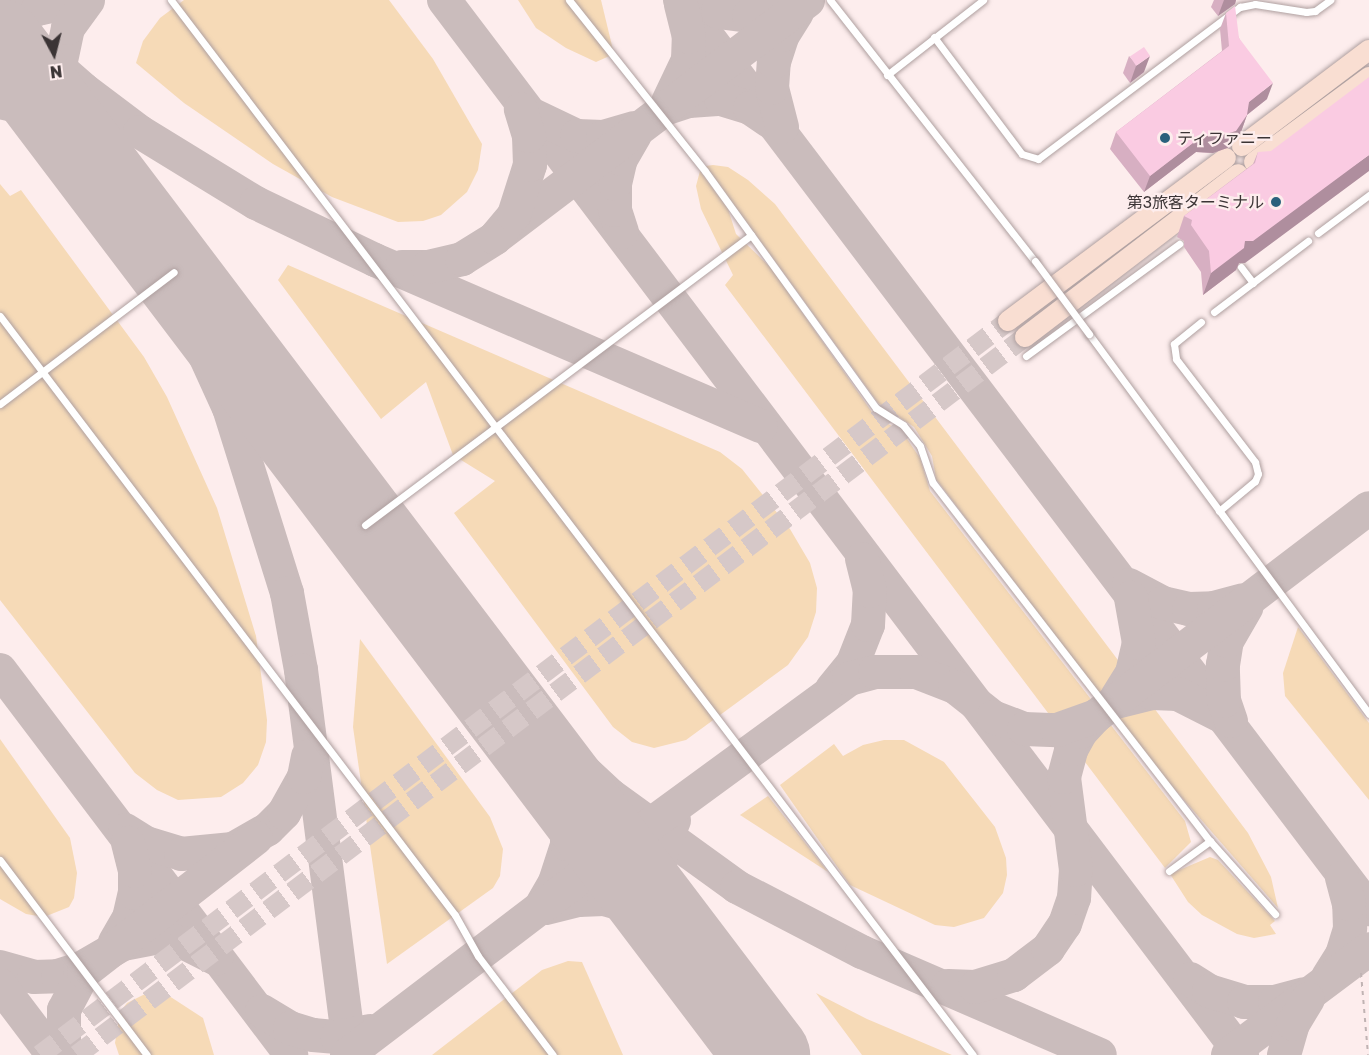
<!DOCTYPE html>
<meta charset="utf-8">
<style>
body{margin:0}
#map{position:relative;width:1369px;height:1055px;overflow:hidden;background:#fdeded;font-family:"Golos Text","Noto Sans JP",sans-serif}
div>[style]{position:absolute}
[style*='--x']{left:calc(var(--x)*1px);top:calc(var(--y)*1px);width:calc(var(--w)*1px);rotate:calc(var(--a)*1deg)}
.green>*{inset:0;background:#f6dab7}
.taxiway>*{height:34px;margin:-17px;padding:0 17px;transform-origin:17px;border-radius:17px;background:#cabcbc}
.runway>*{height:86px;margin:-43px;padding:0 43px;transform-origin:43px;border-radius:43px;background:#cabcbc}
.secondary-tunnel>*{height:20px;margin-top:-10px;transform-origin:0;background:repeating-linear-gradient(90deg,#d6c8c8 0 20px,transparent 0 30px)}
.path>*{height:2px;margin-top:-1px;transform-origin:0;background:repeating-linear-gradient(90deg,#c0b3b3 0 4.5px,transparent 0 9px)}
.roads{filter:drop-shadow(0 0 2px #afa0a0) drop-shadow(0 0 2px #afa0a0)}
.lane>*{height:7px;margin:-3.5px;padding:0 3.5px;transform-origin:3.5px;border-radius:3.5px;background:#fff}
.secondary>*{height:20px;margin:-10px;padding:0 10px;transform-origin:10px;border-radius:10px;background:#f9ded2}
.bridges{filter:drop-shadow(0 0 2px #afa0a0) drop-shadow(0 0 2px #afa0a0)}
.lane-bridge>*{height:7px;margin:-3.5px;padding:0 3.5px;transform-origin:3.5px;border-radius:3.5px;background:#fff}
.wall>*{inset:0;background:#d7afc2}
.shaded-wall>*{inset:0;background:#af8e9e}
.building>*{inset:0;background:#facbe2;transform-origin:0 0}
.dots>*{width:16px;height:16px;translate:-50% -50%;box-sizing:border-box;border:3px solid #fdeded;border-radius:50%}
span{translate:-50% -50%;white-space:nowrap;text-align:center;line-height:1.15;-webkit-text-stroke:4.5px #fdeded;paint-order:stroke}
.poi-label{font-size:16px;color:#3b3435}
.left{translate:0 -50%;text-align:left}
.right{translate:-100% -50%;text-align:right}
.north{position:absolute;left:24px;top:24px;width:60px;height:60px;-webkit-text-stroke:4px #fdeded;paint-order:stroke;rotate:173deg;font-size:16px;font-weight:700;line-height:24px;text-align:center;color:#3b3435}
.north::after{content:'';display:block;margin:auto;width:21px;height:27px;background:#3b3435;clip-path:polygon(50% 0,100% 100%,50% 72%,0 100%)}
</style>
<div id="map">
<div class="green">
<i style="clip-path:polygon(184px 0,389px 0,433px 59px,482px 144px,478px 170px,467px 192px,441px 215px,423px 221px,398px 222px,332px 197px,273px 164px,184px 103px,136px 63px,143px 41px,160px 18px)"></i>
<i style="clip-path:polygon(518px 0,601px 0,614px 54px,596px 62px,566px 48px,536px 28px)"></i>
<i style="clip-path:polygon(713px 165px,728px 167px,748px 180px,775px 204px,1248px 833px,1271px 877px,1278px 908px,1150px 761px,936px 479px,932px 456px,914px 427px,878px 403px,706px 166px)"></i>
<i style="clip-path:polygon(700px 171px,728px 209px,736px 234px,771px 268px,874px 415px,903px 433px,920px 458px,930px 491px,1185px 821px,1191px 842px,1165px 868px,725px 285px,733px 275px,701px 209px,696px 186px)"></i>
<i style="clip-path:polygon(0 184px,10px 196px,21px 190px,144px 357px,167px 397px,217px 508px,256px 636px,267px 720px,266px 742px,258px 765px,243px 783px,221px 797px,178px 800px,157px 790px,135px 773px,0 600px)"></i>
<i style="clip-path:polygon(288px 265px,720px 452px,742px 469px,790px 529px,810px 563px,817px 588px,816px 612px,808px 637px,788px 665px,686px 740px,654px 748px,632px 742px,613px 727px,454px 513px,495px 481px,453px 455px,426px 382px,381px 419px,278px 280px)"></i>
<i style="clip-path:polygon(1298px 627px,1369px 723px,1369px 800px,1285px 696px,1283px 673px)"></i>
<i style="clip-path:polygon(360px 639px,490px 817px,503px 849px,500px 876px,493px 888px,387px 964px,353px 727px)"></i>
<i style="clip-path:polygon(0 739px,70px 838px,77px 873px,74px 898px,69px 907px,44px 917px,26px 914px,0 899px)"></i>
<i style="clip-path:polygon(884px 740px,904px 740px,944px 762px,995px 827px,1006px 858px,1007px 875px,1003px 893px,984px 918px,954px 927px,935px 925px,850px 885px,780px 785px,834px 744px,843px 756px,863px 745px)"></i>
<i style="clip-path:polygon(768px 796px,828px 872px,740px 815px)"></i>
<i style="clip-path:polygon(1210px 857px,1218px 860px,1275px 921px,1270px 925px,1276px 934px,1254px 938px,1237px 934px,1202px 915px,1188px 902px,1170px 874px)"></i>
<i style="clip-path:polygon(568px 961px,582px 962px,623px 1055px,432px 1055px,542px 970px)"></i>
<i style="clip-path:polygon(149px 992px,163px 992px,203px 1018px,214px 1055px,119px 1055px,115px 1043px,120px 1012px,127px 1003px)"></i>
<i style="clip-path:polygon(816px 993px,867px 1019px,952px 1055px,862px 1055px)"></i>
</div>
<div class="taxiway">
<i style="--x:444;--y:0;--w:1323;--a:52.9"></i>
<i style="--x:680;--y:0;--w:1141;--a:52.84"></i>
<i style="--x:691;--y:0;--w:30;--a:24"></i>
<i style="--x:718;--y:12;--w:31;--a:7"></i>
<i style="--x:749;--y:16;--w:44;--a:-10.5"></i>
<i style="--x:0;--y:5;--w:38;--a:6"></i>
<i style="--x:38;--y:9;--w:43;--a:-12.1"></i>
<i style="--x:0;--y:16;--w:111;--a:41.3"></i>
<i style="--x:83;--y:89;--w:71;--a:37"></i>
<i style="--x:140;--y:132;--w:136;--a:31.5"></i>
<i style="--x:256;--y:203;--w:132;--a:25.6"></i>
<i style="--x:375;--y:260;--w:420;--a:23.3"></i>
<i style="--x:0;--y:102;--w:41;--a:12.7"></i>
<i style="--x:40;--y:111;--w:45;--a:42.3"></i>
<i style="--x:668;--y:102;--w:47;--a:-64.5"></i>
<i style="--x:688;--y:60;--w:23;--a:-88"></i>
<i style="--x:689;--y:37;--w:33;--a:-104"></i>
<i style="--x:670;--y:107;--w:20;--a:-18"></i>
<i style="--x:689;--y:101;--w:32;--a:-4"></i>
<i style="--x:721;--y:99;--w:30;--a:17"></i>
<i style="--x:750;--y:108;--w:23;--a:34"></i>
<i style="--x:535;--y:116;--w:47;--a:25.5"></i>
<i style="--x:577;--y:136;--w:26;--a:2"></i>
<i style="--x:603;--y:137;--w:33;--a:-16"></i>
<i style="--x:782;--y:127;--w:40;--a:-104.4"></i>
<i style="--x:772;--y:88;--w:26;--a:-86"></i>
<i style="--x:774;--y:62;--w:28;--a:-72"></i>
<i style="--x:783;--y:35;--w:26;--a:-58"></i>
<i style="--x:86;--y:156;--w:37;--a:-123"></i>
<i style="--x:66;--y:125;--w:51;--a:-99.1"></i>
<i style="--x:58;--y:75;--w:48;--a:-78"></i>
<i style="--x:68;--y:28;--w:34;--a:-54"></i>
<i style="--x:139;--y:227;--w:101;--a:61.7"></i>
<i style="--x:187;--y:316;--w:101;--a:65.5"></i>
<i style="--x:229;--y:408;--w:194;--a:72.6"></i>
<i style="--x:287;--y:593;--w:78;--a:79.7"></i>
<i style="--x:301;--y:670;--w:388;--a:82.7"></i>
<i style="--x:622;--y:232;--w:23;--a:-108"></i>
<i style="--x:615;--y:210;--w:26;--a:-90"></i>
<i style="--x:615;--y:184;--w:26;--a:-77"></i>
<i style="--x:621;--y:159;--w:28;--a:-60"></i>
<i style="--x:495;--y:238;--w:393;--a:-37.2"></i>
<i style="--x:402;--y:267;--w:26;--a:0"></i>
<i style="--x:428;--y:267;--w:35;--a:-13"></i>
<i style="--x:462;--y:259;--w:39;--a:-32"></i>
<i style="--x:495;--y:238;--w:30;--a:-50"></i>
<i style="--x:514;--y:215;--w:52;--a:-72.3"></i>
<i style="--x:530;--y:165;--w:29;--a:-92"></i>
<i style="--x:529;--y:136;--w:28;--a:-107"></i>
<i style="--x:1129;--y:585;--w:38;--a:28"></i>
<i style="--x:1163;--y:603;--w:27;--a:13"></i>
<i style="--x:1189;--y:609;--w:25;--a:-2"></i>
<i style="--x:1214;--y:608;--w:30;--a:-15"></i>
<i style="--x:438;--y:622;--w:117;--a:47.4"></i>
<i style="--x:517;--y:708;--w:127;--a:43.1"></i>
<i style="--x:610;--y:795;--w:157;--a:35.9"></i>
<i style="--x:737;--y:887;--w:141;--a:27.5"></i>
<i style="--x:862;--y:952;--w:259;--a:23.4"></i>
<i style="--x:0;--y:670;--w:483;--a:52.9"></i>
<i style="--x:832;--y:689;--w:33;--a:-51"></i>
<i style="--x:853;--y:663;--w:41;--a:-68.5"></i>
<i style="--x:868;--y:625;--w:34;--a:-87"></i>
<i style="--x:870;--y:591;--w:33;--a:-104"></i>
<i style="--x:1117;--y:697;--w:28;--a:-58"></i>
<i style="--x:1132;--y:673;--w:31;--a:-77"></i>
<i style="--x:1139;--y:643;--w:46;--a:-100.1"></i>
<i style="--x:1120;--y:701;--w:33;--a:-14"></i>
<i style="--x:1152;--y:693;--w:26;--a:2"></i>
<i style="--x:1178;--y:694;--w:46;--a:27.1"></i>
<i style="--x:1231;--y:721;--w:21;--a:-109"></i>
<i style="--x:1224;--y:701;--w:36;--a:-92"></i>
<i style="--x:1223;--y:665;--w:24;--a:-81"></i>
<i style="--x:1227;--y:641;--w:39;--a:-60"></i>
<i style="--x:125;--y:830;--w:25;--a:32"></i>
<i style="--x:146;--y:843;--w:37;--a:17"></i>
<i style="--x:181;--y:854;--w:52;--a:-5.5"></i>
<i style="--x:233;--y:849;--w:40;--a:-29.7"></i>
<i style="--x:268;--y:829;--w:23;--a:-45"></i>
<i style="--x:284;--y:813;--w:41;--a:-60.9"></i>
<i style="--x:304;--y:777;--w:21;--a:-79"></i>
<i style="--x:641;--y:889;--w:197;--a:57.2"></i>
<i style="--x:543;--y:903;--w:24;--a:-60"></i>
<i style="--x:555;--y:882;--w:40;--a:-72"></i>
<i style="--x:567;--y:844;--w:30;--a:-90"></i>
<i style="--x:567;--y:814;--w:41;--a:-107.1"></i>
<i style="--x:546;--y:908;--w:34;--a:-14"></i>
<i style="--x:579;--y:900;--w:25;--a:-2"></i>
<i style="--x:604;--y:899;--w:26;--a:16"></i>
<i style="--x:629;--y:906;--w:38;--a:27"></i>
<i style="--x:669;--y:919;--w:47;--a:-102.3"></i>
<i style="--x:659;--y:873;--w:23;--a:-83"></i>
<i style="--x:662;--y:850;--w:32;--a:-68"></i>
<i style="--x:115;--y:942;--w:28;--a:-60"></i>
<i style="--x:129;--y:918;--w:26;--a:-77"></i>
<i style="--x:135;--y:893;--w:22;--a:-90"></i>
<i style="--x:135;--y:871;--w:29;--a:-104"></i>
<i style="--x:0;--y:967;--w:35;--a:16"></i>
<i style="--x:34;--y:977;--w:24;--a:-2"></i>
<i style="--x:58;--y:976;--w:23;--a:-18"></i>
<i style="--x:80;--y:969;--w:50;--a:-30.2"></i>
<i style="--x:123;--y:944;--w:33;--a:-11"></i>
<i style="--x:155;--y:938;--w:30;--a:9"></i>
<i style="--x:185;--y:943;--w:35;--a:27"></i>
<i style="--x:1328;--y:977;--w:26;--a:-58"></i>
<i style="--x:1342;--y:955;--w:28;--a:-73"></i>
<i style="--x:1350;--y:928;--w:24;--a:-92"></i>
<i style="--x:1349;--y:904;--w:27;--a:-105"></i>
<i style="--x:1190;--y:979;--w:22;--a:32"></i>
<i style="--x:1209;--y:991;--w:37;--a:17"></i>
<i style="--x:1244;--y:1002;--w:31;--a:0"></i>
<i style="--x:1275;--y:1002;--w:30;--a:-15"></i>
<i style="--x:0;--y:985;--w:88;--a:52.9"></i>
<i style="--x:948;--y:986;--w:27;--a:2"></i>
<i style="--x:975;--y:987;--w:41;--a:-17.1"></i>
<i style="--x:1014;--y:975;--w:43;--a:-37.4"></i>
<i style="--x:1048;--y:949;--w:30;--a:-56"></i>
<i style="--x:1065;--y:924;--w:28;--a:-71"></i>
<i style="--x:1074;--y:898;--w:28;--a:-86"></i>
<i style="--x:1076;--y:870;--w:94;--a:-97.4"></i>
<i style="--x:1064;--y:777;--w:28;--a:-75"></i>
<i style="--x:1071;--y:750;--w:21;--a:-61"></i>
<i style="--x:1081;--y:732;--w:22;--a:-47"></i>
<i style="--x:1096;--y:716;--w:343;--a:-37.3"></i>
<i style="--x:262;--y:1011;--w:33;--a:31"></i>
<i style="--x:290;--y:1028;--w:24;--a:17"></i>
<i style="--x:313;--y:1035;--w:24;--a:5"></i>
<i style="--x:337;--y:1037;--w:34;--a:-10"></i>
<i style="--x:64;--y:1055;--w:45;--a:-90"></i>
<i style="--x:64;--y:1010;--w:43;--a:-62.2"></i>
<i style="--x:84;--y:972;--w:218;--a:-37.9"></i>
<i style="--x:347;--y:1055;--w:335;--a:-37.3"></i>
<i style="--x:613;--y:852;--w:293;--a:-36.2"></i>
<i style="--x:849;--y:679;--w:27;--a:-15"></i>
<i style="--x:875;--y:672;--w:41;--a:0"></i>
<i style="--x:916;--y:672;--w:42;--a:21"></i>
<i style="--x:955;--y:687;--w:48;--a:38.3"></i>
<i style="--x:993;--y:717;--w:33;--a:21"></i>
<i style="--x:1024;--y:729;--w:33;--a:2"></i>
<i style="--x:1057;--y:730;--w:41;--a:-19.7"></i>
<i style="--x:1228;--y:1055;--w:176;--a:-36.9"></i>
<i style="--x:1284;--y:1055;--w:32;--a:-74"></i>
<i style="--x:1293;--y:1024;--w:29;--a:-59"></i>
</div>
<div class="runway">
<i style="--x:0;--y:42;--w:1271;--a:52.87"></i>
</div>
<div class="secondary-tunnel">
<i style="--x:40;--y:1055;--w:1215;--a:-37.17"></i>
<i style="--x:77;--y:1055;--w:1189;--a:-37.14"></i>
</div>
<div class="path">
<i style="--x:1361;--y:973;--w:82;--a:85.1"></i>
</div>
<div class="roads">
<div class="lane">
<i style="--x:171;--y:0;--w:1325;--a:52.76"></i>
<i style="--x:569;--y:0;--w:218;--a:51.5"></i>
<i style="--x:705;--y:171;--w:292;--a:54.2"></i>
<i style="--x:876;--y:408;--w:32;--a:32"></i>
<i style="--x:903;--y:425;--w:27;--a:51"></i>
<i style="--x:920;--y:446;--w:39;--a:71"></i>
<i style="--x:933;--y:483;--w:453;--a:52.3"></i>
<i style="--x:1210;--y:841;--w:98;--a:48.3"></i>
<i style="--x:830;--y:0;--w:332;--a:51.9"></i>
<i style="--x:934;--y:37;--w:146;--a:53.1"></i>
<i style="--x:1022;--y:154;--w:17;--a:17"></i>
<i style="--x:1038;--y:159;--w:253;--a:-37"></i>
<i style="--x:1240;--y:7;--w:15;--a:-11"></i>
<i style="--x:1255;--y:4;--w:52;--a:8.9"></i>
<i style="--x:1306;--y:12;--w:9;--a:-6"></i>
<i style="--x:1315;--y:11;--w:19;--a:-36"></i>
<i style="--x:887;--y:75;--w:122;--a:-38"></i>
<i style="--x:1318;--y:233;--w:64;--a:-36.7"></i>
<i style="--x:1241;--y:267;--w:20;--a:53"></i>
<i style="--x:1214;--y:312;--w:118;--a:-37.1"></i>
<i style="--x:0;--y:316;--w:752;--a:52.78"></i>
<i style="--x:455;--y:915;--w:47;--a:60.7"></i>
<i style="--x:478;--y:956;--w:124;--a:52.9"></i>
<i style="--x:1201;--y:322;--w:35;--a:141"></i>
<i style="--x:1174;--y:344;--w:15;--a:82"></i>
<i style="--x:1176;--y:359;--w:130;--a:52.5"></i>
<i style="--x:1255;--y:462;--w:12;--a:76"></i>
<i style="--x:1258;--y:474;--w:8;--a:113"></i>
<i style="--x:1255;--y:481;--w:47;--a:140.2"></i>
<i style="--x:1089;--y:334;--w:472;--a:53.6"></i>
<i style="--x:1026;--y:356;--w:190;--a:-36.2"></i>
<i style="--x:0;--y:404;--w:218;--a:-37.2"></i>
<i style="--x:365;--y:525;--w:483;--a:-36.9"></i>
<i style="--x:0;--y:860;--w:244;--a:53"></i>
<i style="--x:1169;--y:871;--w:51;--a:-36.2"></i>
</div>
<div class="secondary">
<i style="--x:1242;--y:146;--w:159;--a:-37.1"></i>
<i style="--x:1254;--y:162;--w:143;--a:-36.5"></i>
<i style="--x:1008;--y:321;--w:272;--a:-36.8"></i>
<i style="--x:1025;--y:337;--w:268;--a:-37.4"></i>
</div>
</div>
<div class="bridges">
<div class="lane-bridge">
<i style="--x:1035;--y:261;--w:91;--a:53.5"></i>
</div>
</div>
<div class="wall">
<i style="clip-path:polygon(1214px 0,1236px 0,1235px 4px,1218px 16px,1211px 7px)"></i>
<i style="clip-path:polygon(1226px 13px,1239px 38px,1267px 99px,1247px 115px,1241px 132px,1230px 147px,1213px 153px,1196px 152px,1144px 192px,1110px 149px,1116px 132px,1222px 51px,1220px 29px)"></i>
<i style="clip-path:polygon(1129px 56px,1144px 72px,1130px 83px,1123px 73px)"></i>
<i style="clip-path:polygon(1258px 152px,1245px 263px,1239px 263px,1236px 270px,1203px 295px,1201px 272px,1184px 247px,1184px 241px,1177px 237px,1184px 216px,1253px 164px)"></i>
</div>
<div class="shaded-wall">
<i style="clip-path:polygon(1224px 0,1236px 0,1235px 4px,1218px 16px)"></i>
<i style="clip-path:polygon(1150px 56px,1144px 72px,1130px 83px,1136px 66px)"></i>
<i style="clip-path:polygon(1273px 83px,1267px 99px,1243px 118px,1249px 102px)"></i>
<i style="clip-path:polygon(1247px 115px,1241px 132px,1230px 147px,1213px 153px,1196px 152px,1144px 192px,1150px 176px,1202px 136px)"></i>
<i style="clip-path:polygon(1369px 155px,1369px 171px,1245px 263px,1239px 263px,1236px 270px,1203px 295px,1211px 273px,1245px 241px)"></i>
</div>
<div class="building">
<i style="clip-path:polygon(1235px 6px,1239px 38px,1273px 83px,1249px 102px,1247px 115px,1236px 131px,1219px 136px,1202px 136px,1150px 176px,1116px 132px,1229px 46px,1226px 13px)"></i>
<i style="left:1144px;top:47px;width:11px;height:17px;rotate:56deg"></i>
<i style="clip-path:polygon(1369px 77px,1369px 155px,1253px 241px,1245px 241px,1244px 248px,1211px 273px,1209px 251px,1191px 225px,1192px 220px,1184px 216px,1255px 163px,1258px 152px,1271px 151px)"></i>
</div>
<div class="dots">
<i style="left:1165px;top:138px;background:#2a617c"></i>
<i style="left:1276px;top:202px;background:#2a617c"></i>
</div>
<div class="poi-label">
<span class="left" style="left:1177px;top:138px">ティファニー</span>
<span class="right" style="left:1264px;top:202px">第3旅客ターミナル</span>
</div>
<div class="north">N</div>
</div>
